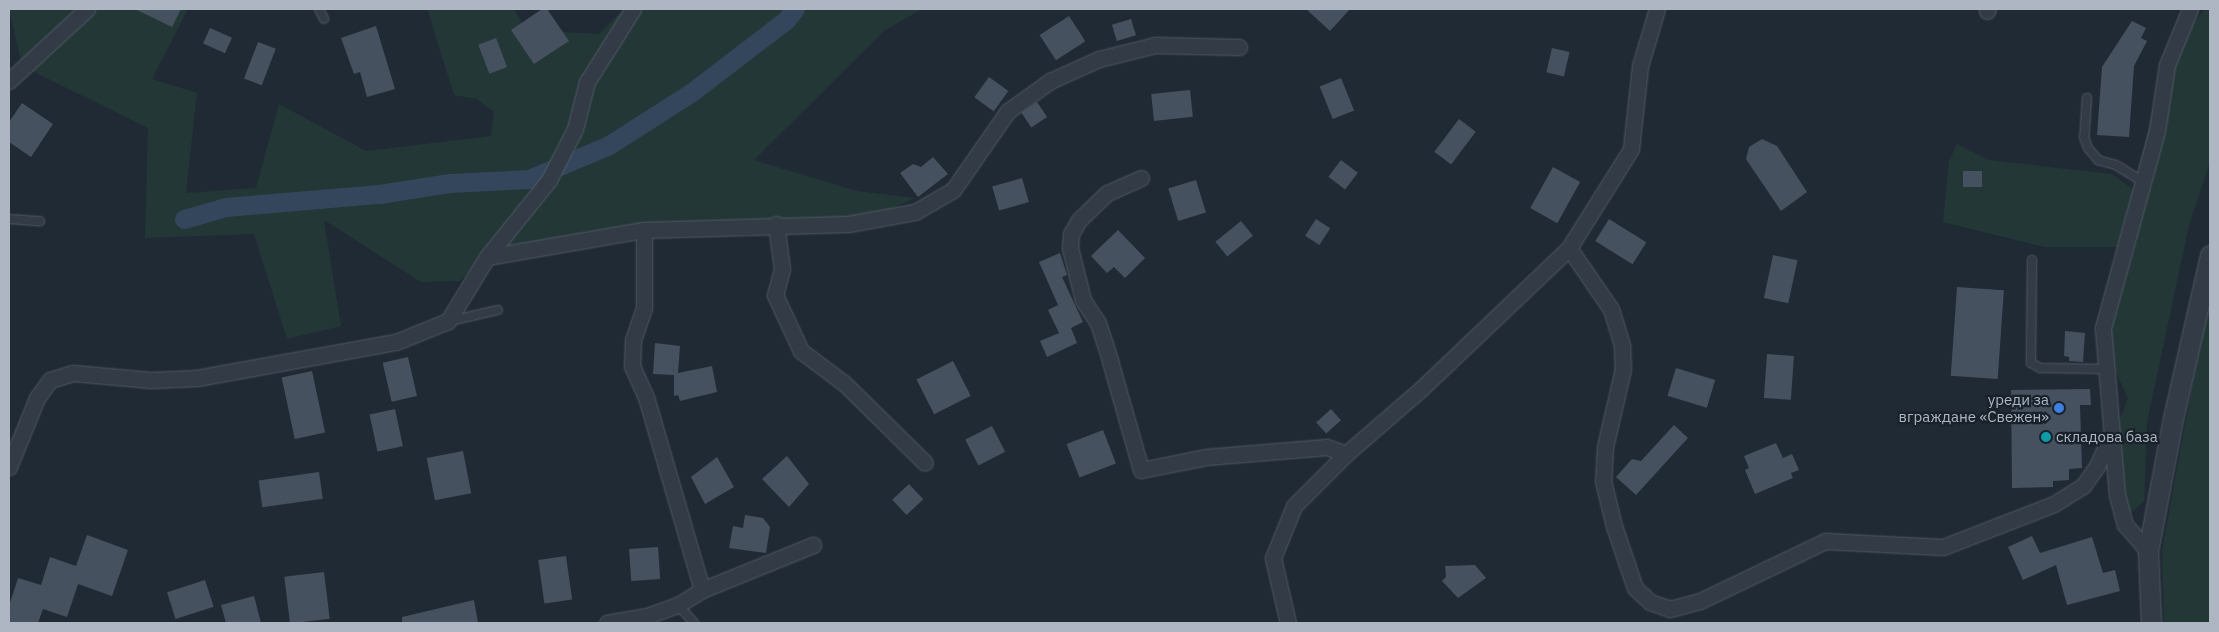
<!DOCTYPE html>
<meta charset="utf-8">
<style>
body{margin:0}
#map{position:relative;width:2219px;height:632px;overflow:hidden;background:#202a35;font-family:"IBM Plex Sans",sans-serif}
div>[style]{position:absolute}
[style*='--x']{left:calc(var(--x)*1px);top:calc(var(--y)*1px);width:calc(var(--w)*1px);rotate:calc(var(--a)*1deg)}
.green>*{inset:0;background:#233737}
.canal>*{height:19px;margin:-9.5px;padding:0 9.5px;transform-origin:9.5px;border-radius:9.5px;background:#34465c}
.building>*{inset:0;background:#46515f;transform-origin:0 0}
.roads{filter:drop-shadow(0 0 1px #515964) drop-shadow(0 0 1px #515964)}
.service>*{height:8px;margin:-4px;padding:0 4px;transform-origin:4px;border-radius:4px;background:#333c46}
.minor>*{height:15px;margin:-7.5px;padding:0 7.5px;transform-origin:7.5px;border-radius:7.5px;background:#333c46}
.tertiary>*{height:19px;margin:-9.5px;padding:0 9.5px;transform-origin:9.5px;border-radius:9.5px;background:#333c46}
.dots>*{width:14px;height:14px;translate:-50% -50%;box-sizing:border-box;border:2px solid #19212a;border-radius:50%}
span{translate:-50% -50%;white-space:nowrap;text-align:center;line-height:1.15;-webkit-text-stroke:4.5px #19212a;paint-order:stroke}
.poi-label{font-size:15px;color:#aeb6c3}
.right{translate:-100% -50%;text-align:right}
.left{translate:0 -50%;text-align:left}
.frame{position:absolute;inset:0;border:10px solid #aeb6c3;pointer-events:none}
</style>
<div id="map">
<div class="green">
<i style="clip-path:polygon(9px 9px,188px 9px,152px 79px,197px 93px,186px 193px,256px 188px,279px 104px,366px 151px,491px 136px,494px 112px,477px 99px,454px 95px,427px 9px,514px 9px,525px 30px,599px 34px,624px 9px,922px 9px,884px 31px,754px 160px,857px 191px,915px 198px,869px 219px,492px 248px,460px 281px,421px 282px,324px 220px,341px 326px,287px 339px,254px 234px,145px 238px,148px 128px,22px 66px)"></i>
<i style="clip-path:polygon(2205px 9px,2210px 9px,2210px 162px,2189px 225px,2147px 422px,2144px 502px,2128px 515px,2106px 461px,2128px 398px,2095px 327px,2118px 247px,2044px 247px,1943px 222px,1949px 161px,1957px 144px,1989px 160px,2112px 174px,2134px 190px,2164px 60px)"></i>
<i style="clip-path:polygon(2210px 288px,2210px 623px,2164px 623px,2162px 551px)"></i>
</div>
<div class="canal">
<i style="--x:184;--y:219;--w:44;--a:-15.9"></i>
<i style="--x:226;--y:207;--w:154;--a:-4.9"></i>
<i style="--x:379;--y:194;--w:72;--a:-8.8"></i>
<i style="--x:450;--y:183;--w:79;--a:-2.9"></i>
<i style="--x:529;--y:179;--w:87;--a:-23"></i>
<i style="--x:609;--y:145;--w:98;--a:-32.6"></i>
<i style="--x:692;--y:92;--w:118;--a:-37.5"></i>
<i style="--x:786;--y:20;--w:14;--a:-51"></i>
</div>
<div class="building">
<i style="clip-path:polygon(135px 9px,181px 9px,172px 27px)"></i>
<i style="clip-path:polygon(542px 9px,547px 9px,569px 41px,534px 64px,511px 30px)"></i>
<i style="clip-path:polygon(1306px 9px,1350px 9px,1330px 31px)"></i>
<i style="left:1069px;top:16px;width:30px;height:35px;rotate:57deg"></i>
<i style="left:1131px;top:19px;width:17px;height:20px;rotate:73deg"></i>
<i style="clip-path:polygon(2132px 21px,2146px 28px,2141px 38px,2147px 41px,2134px 66px,2129px 137px,2097px 135px,2102px 67px)"></i>
<i style="clip-path:polygon(376px 26px,395px 89px,367px 97px,360px 72px,354px 74px,341px 38px)"></i>
<i style="left:210px;top:28px;width:24px;height:17px;rotate:24deg"></i>
<i style="left:496px;top:38px;width:31px;height:19px;rotate:69deg"></i>
<i style="left:258px;top:42px;width:19px;height:39px;rotate:21deg"></i>
<i style="left:1552px;top:48px;width:18px;height:25px;rotate:13deg"></i>
<i style="left:989px;top:77px;width:24px;height:25px;rotate:36deg"></i>
<i style="left:1341px;top:78px;width:35px;height:23px;rotate:68deg"></i>
<i style="left:1190px;top:90px;width:27px;height:39px;rotate:84deg"></i>
<i style="left:1037px;top:102px;width:18px;height:19px;rotate:56deg"></i>
<i style="clip-path:polygon(22px 103px,53px 124px,31px 157px,9px 142px,9px 122px)"></i>
<i style="left:1459px;top:119px;width:21px;height:41px;rotate:37deg"></i>
<i style="clip-path:polygon(1762px 139px,1777px 146px,1807px 192px,1781px 211px,1746px 159px,1749px 147px)"></i>
<i style="clip-path:polygon(933px 157px,948px 174px,918px 197px,900px 173px,913px 164px,921px 167px)"></i>
<i style="left:1341px;top:160px;width:21px;height:21px;rotate:37deg"></i>
<i style="left:1553px;top:167px;width:31px;height:47px;rotate:29deg"></i>
<i style="left:1963px;top:171px;width:19px;height:16px"></i>
<i style="left:1022px;top:178px;width:25px;height:31px;rotate:74deg"></i>
<i style="left:1196px;top:180px;width:34px;height:29px;rotate:73deg"></i>
<i style="left:1316px;top:219px;width:17px;height:20px;rotate:33deg"></i>
<i style="left:1609px;top:219px;width:44px;height:26px;rotate:32deg"></i>
<i style="left:1241px;top:221px;width:19px;height:33px;rotate:51deg"></i>
<i style="clip-path:polygon(1118px 230px,1145px 258px,1125px 278px,1114px 267px,1107px 273px,1091px 256px)"></i>
<i style="clip-path:polygon(1060px 253px,1067px 275px,1062px 277px,1083px 322px,1071px 328px,1077px 343px,1047px 357px,1040px 341px,1059px 333px,1048px 310px,1058px 305px,1039px 262px)"></i>
<i style="left:1773px;top:255px;width:25px;height:44px;rotate:12deg"></i>
<i style="left:1957px;top:287px;width:47px;height:89px;rotate:4deg"></i>
<i style="clip-path:polygon(2065px 331px,2085px 333px,2083px 362px,2069px 361px,2069px 357px,2064px 356px)"></i>
<i style="clip-path:polygon(655px 343px,680px 346px,678px 373px,712px 366px,717px 392px,680px 401px,678px 395px,674px 396px,674px 375px,653px 374px)"></i>
<i style="left:1767px;top:354px;width:27px;height:44px;rotate:4deg"></i>
<i style="left:408px;top:357px;width:40px;height:26px;rotate:77deg"></i>
<i style="left:953px;top:361px;width:39px;height:41px;rotate:63deg"></i>
<i style="left:1676px;top:368px;width:41px;height:29px;rotate:17deg"></i>
<i style="left:312px;top:371px;width:63px;height:31px;rotate:78deg"></i>
<i style="clip-path:polygon(2090px 389px,2091px 405px,2080px 405px,2082px 468px,2069px 469px,2069px 480px,2053px 481px,2053px 487px,2012px 488px,2011px 390px)"></i>
<i style="left:395px;top:409px;width:38px;height:26px;rotate:78deg"></i>
<i style="left:1331px;top:409px;width:15px;height:20px;rotate:48deg"></i>
<i style="clip-path:polygon(1674px 425px,1688px 438px,1636px 495px,1616px 477px,1632px 459px,1641px 461px)"></i>
<i style="left:992px;top:426px;width:29px;height:30px;rotate:63deg"></i>
<i style="left:1103px;top:430px;width:36px;height:39px;rotate:69deg"></i>
<i style="clip-path:polygon(1776px 443px,1783px 458px,1792px 454px,1799px 470px,1791px 473px,1793px 478px,1755px 494px,1745px 470px,1749px 468px,1744px 456px)"></i>
<i style="left:463px;top:451px;width:43px;height:37px;rotate:79deg"></i>
<i style="clip-path:polygon(787px 456px,809px 484px,789px 507px,762px 479px)"></i>
<i style="clip-path:polygon(717px 457px,734px 487px,705px 504px,691px 477px)"></i>
<i style="left:319px;top:472px;width:27px;height:61px;rotate:82deg"></i>
<i style="left:909px;top:484px;width:21px;height:23px;rotate:47deg"></i>
<i style="clip-path:polygon(745px 515px,763px 518px,770px 527px,766px 553px,729px 548px,733px 526px,743px 528px)"></i>
<i style="clip-path:polygon(87px 535px,128px 550px,112px 596px,78px 584px,67px 617px,43px 609px,38px 623px,9px 623px,9px 606px,18px 578px,41px 585px,50px 557px,76px 566px)"></i>
<i style="clip-path:polygon(2032px 536px,2040px 553px,2092px 537px,2103px 573px,2115px 570px,2120px 591px,2067px 605px,2056px 565px,2023px 580px,2008px 547px)"></i>
<i style="left:658px;top:547px;width:32px;height:29px;rotate:86deg"></i>
<i style="left:566px;top:556px;width:44px;height:28px;rotate:82deg"></i>
<i style="clip-path:polygon(1475px 565px,1486px 578px,1458px 598px,1442px 581px,1446px 577px,1445px 566px)"></i>
<i style="left:324px;top:572px;width:47px;height:40px;rotate:83deg"></i>
<i style="left:205px;top:580px;width:28px;height:40px;rotate:72deg"></i>
<i style="clip-path:polygon(254px 596px,261px 623px,226px 623px,221px 605px)"></i>
<i style="clip-path:polygon(474px 600px,478px 623px,402px 623px,402px 617px)"></i>
</div>
<div class="roads">
<div class="service">
<i style="--x:319;--y:9;--w:11;--a:63"></i>
<i style="--x:2087;--y:98;--w:39;--a:94"></i>
<i style="--x:2084;--y:137;--w:12;--a:70"></i>
<i style="--x:2088;--y:148;--w:16;--a:50"></i>
<i style="--x:2098;--y:160;--w:19;--a:16"></i>
<i style="--x:2116;--y:165;--w:32;--a:32"></i>
<i style="--x:9;--y:219;--w:31;--a:4"></i>
<i style="--x:2032;--y:260;--w:103;--a:90.6"></i>
<i style="--x:2031;--y:363;--w:10;--a:29"></i>
<i style="--x:2040;--y:368;--w:67;--a:0.9"></i>
<i style="--x:450;--y:321;--w:49;--a:-12.9"></i>
<i style="--x:678;--y:605;--w:24;--a:48"></i>
</div>
<div class="minor">
<i style="--x:1987;--y:11;--w:2;--a:-63"></i>
<i style="--x:9;--y:81;--w:106;--a:-42.7"></i>
<i style="--x:1141;--y:178;--w:37;--a:156"></i>
<i style="--x:1107;--y:193;--w:39;--a:136"></i>
<i style="--x:1079;--y:220;--w:16;--a:120"></i>
<i style="--x:1071;--y:234;--w:14;--a:94"></i>
<i style="--x:1070;--y:248;--w:54;--a:76"></i>
<i style="--x:1083;--y:300;--w:27;--a:57"></i>
<i style="--x:1098;--y:323;--w:40;--a:72"></i>
<i style="--x:1110;--y:361;--w:113;--a:74.1"></i>
<i style="--x:1141;--y:470;--w:66;--a:-11.3"></i>
<i style="--x:1206;--y:457;--w:121;--a:-4.7"></i>
<i style="--x:1327;--y:447;--w:20;--a:20"></i>
<i style="--x:1346;--y:454;--w:98;--a:-40.9"></i>
<i style="--x:1420;--y:390;--w:206;--a:-43.6"></i>
<i style="--x:1569;--y:248;--w:117;--a:-57.9"></i>
<i style="--x:1631;--y:149;--w:83;--a:-83.8"></i>
<i style="--x:1640;--y:66;--w:59;--a:-73.4"></i>
<i style="--x:776;--y:224;--w:45;--a:82.4"></i>
<i style="--x:782;--y:269;--w:27;--a:105"></i>
<i style="--x:775;--y:295;--w:62;--a:65.1"></i>
<i style="--x:801;--y:351;--w:55;--a:36.9"></i>
<i style="--x:845;--y:384;--w:112;--a:44.6"></i>
<i style="--x:644;--y:230;--w:78;--a:90"></i>
<i style="--x:644;--y:308;--w:34;--a:109"></i>
<i style="--x:633;--y:340;--w:26;--a:92"></i>
<i style="--x:632;--y:366;--w:34;--a:66"></i>
<i style="--x:646;--y:397;--w:201;--a:73.8"></i>
<i style="--x:1569;--y:248;--w:74;--a:55.5"></i>
<i style="--x:1611;--y:309;--w:39;--a:73"></i>
<i style="--x:1622;--y:346;--w:23;--a:88"></i>
<i style="--x:1623;--y:369;--w:80;--a:103"></i>
<i style="--x:1605;--y:447;--w:34;--a:93"></i>
<i style="--x:1603;--y:481;--w:46;--a:76.3"></i>
<i style="--x:1614;--y:526;--w:65;--a:71.3"></i>
<i style="--x:1635;--y:588;--w:21;--a:43"></i>
<i style="--x:1650;--y:602;--w:21;--a:19"></i>
<i style="--x:1670;--y:609;--w:31;--a:-15"></i>
<i style="--x:1700;--y:601;--w:139;--a:-25.6"></i>
<i style="--x:1825;--y:541;--w:118;--a:2.9"></i>
<i style="--x:1943;--y:547;--w:119;--a:-21.2"></i>
<i style="--x:2054;--y:504;--w:34;--a:-32"></i>
<i style="--x:2083;--y:486;--w:24;--a:-55"></i>
<i style="--x:2097;--y:466;--w:36;--a:-66"></i>
<i style="--x:487;--y:257;--w:159;--a:-9.8"></i>
<i style="--x:644;--y:230;--w:204;--a:-1.7"></i>
<i style="--x:848;--y:224;--w:68;--a:-10.2"></i>
<i style="--x:915;--y:212;--w:44;--a:-30.1"></i>
<i style="--x:953;--y:190;--w:96;--a:-55.2"></i>
<i style="--x:1008;--y:111;--w:52;--a:-35.5"></i>
<i style="--x:1050;--y:81;--w:54;--a:-24.2"></i>
<i style="--x:1099;--y:59;--w:58;--a:-14"></i>
<i style="--x:1155;--y:45;--w:84;--a:1.4"></i>
<i style="--x:9;--y:467;--w:74;--a:-67.9"></i>
<i style="--x:37;--y:398;--w:22;--a:-54"></i>
<i style="--x:50;--y:380;--w:24;--a:-17"></i>
<i style="--x:73;--y:373;--w:78;--a:5.1"></i>
<i style="--x:151;--y:380;--w:46;--a:-2.5"></i>
<i style="--x:197;--y:378;--w:202;--a:-10.3"></i>
<i style="--x:396;--y:342;--w:56;--a:-22"></i>
<i style="--x:448;--y:321;--w:75;--a:-58.6"></i>
<i style="--x:487;--y:257;--w:99;--a:-51.2"></i>
<i style="--x:549;--y:180;--w:57;--a:-63"></i>
<i style="--x:575;--y:129;--w:49;--a:-75.7"></i>
<i style="--x:587;--y:82;--w:86;--a:-57.8"></i>
<i style="--x:2148;--y:551;--w:35;--a:-131"></i>
<i style="--x:2125;--y:525;--w:31;--a:-105"></i>
<i style="--x:2117;--y:495;--w:168;--a:-94.8"></i>
<i style="--x:2103;--y:328;--w:204;--a:-74.7"></i>
<i style="--x:2157;--y:131;--w:67;--a:-81.4"></i>
<i style="--x:2167;--y:65;--w:61;--a:-67.7"></i>
<i style="--x:607;--y:623;--w:41;--a:-9.9"></i>
<i style="--x:647;--y:616;--w:33;--a:-20"></i>
<i style="--x:678;--y:605;--w:28;--a:-32"></i>
<i style="--x:702;--y:590;--w:120;--a:-22.1"></i>
<i style="--x:1288;--y:623;--w:67;--a:-103"></i>
<i style="--x:1273;--y:558;--w:56;--a:-68"></i>
<i style="--x:1294;--y:506;--w:74;--a:-45"></i>
</div>
<div class="tertiary">
<i style="--x:2151;--y:623;--w:72;--a:-92.4"></i>
<i style="--x:2148;--y:551;--w:139;--a:-79.3"></i>
<i style="--x:2174;--y:414;--w:163;--a:-77.2"></i>
</div>
</div>
<div class="dots">
<i style="left:2059px;top:408px;background:#3f7fe0"></i>
<i style="left:2046px;top:437px;background:#0f9aa8"></i>
</div>
<div class="poi-label">
<span class="right" style="left:2049px;top:408px">уреди за<br>вграждане «Свежен»</span>
<span class="left" style="left:2056px;top:437px">складова база</span>
</div>
<div class="frame"></div>
</div>
